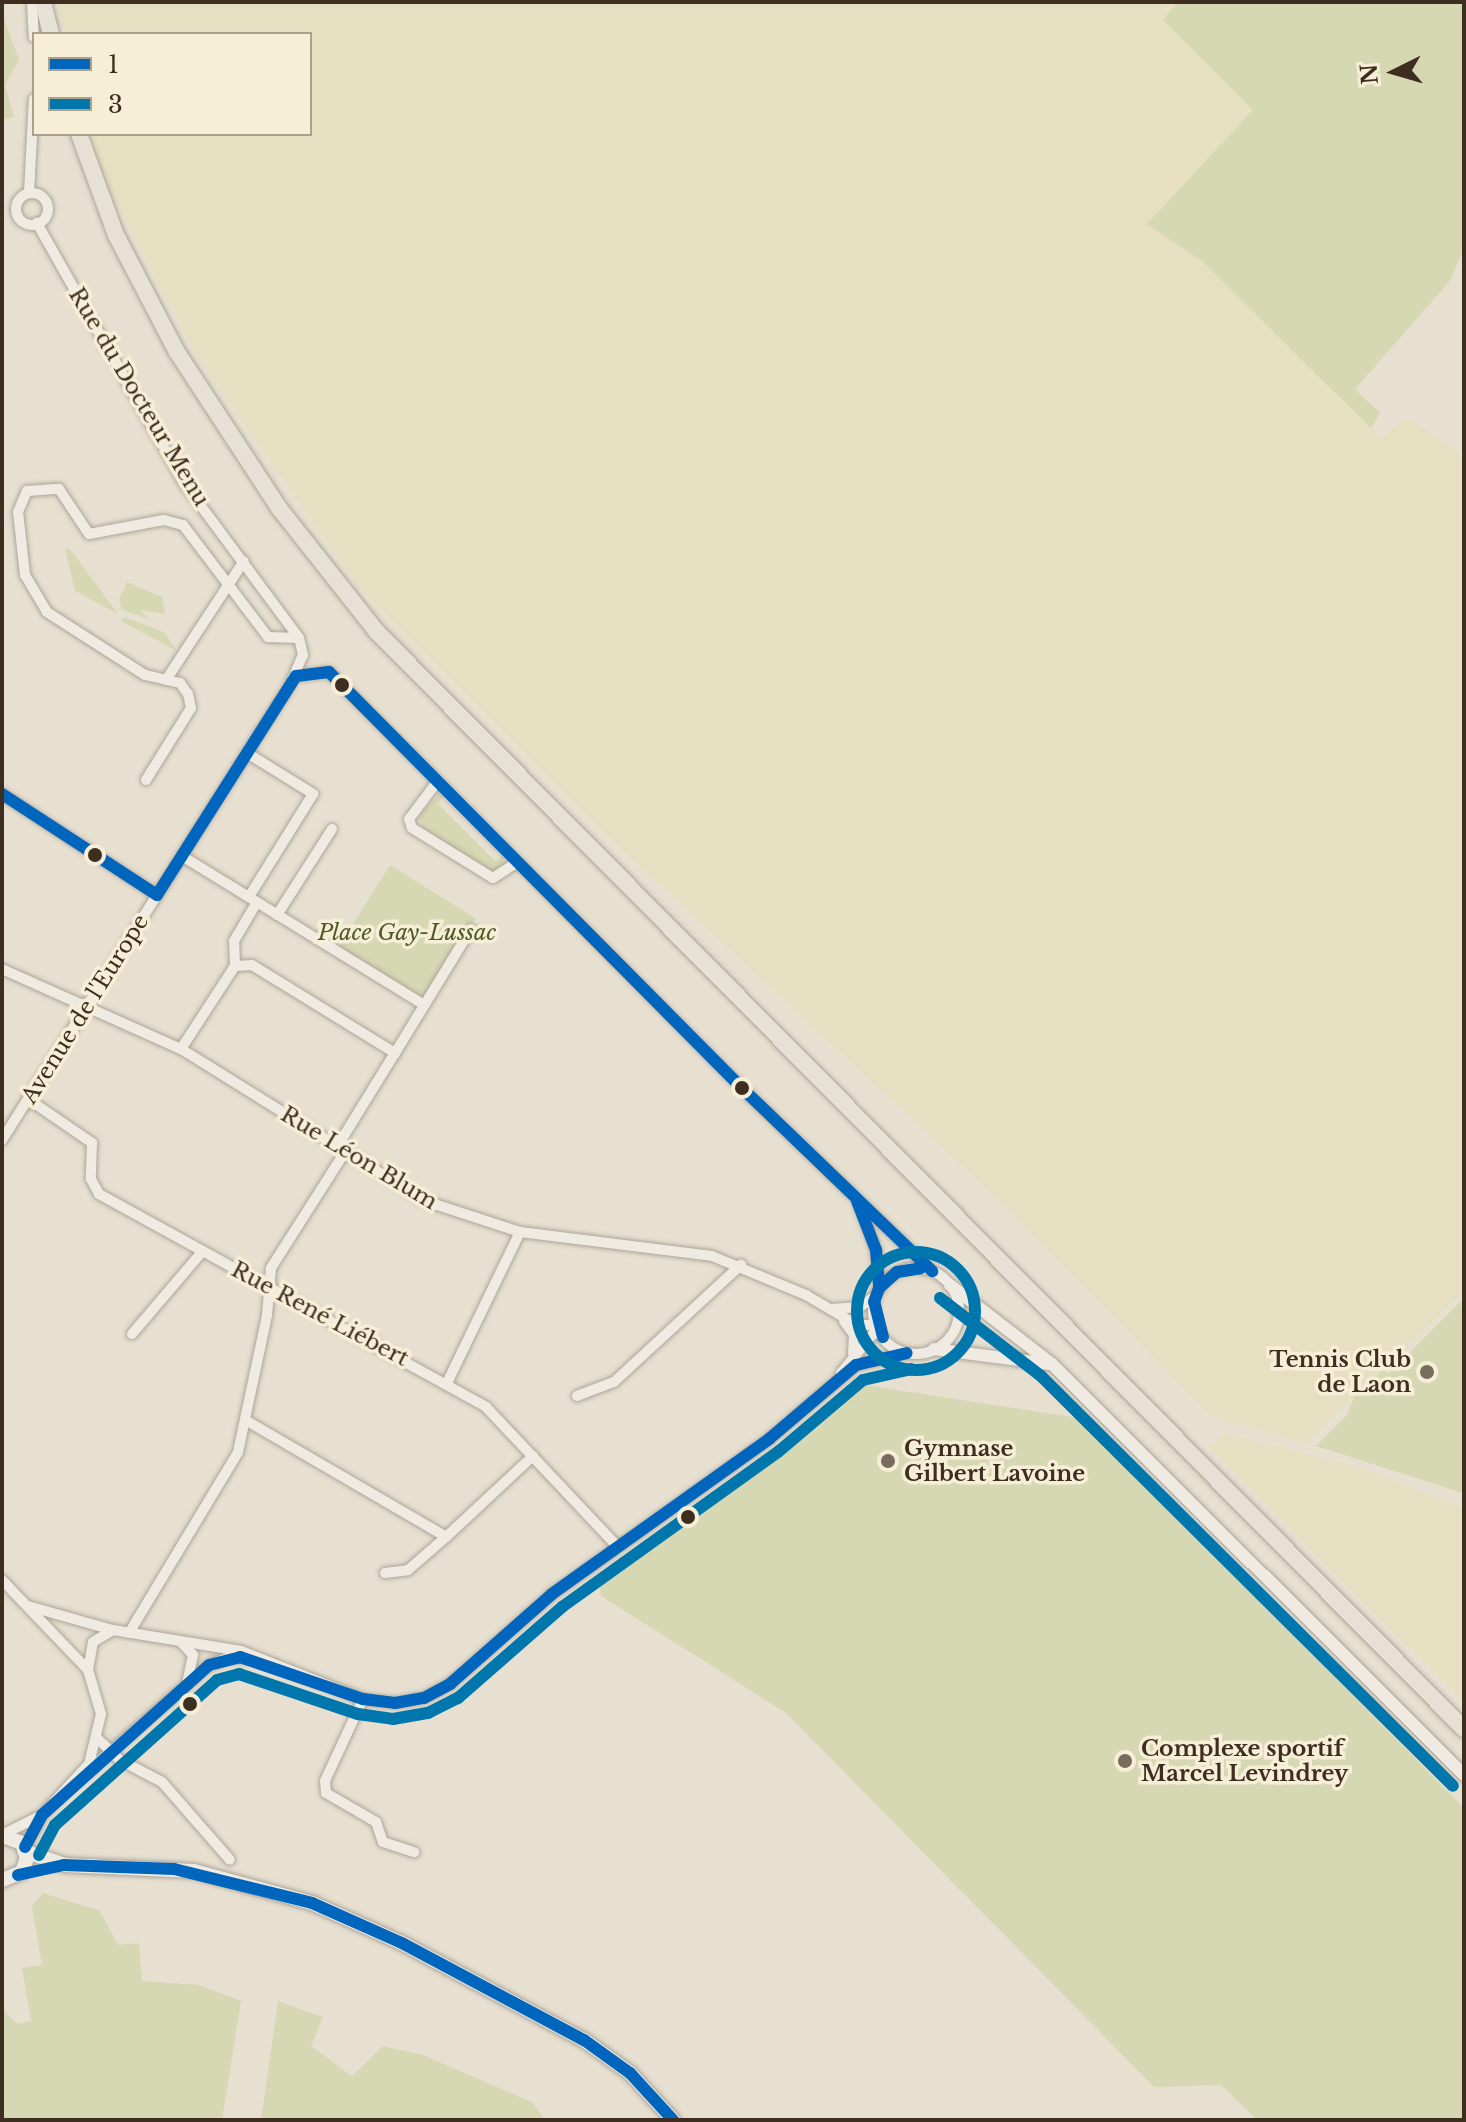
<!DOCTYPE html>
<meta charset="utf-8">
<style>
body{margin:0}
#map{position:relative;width:1466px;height:2122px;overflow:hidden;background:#e7e0d1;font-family:"Libre Baskerville",serif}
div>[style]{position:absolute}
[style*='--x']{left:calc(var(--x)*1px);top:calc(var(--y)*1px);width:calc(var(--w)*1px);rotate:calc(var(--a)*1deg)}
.farmland>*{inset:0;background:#e6dfc2}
.green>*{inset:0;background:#d6d7b3;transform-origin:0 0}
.roads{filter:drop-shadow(0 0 2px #ada599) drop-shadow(0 0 2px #ada599)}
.minor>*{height:10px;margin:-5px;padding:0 5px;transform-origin:5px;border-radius:5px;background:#efebe3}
.minor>.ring{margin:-5px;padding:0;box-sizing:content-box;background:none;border:10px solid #efebe3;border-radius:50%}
.tertiary>*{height:12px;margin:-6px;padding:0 6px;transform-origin:6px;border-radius:6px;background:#efebe3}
.secondary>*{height:14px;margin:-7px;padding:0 7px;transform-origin:7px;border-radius:7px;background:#efebe3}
.primary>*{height:16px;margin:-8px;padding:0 8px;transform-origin:8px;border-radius:8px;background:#e6e1d4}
.bus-1>*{height:12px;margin:-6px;padding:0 6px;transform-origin:6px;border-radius:6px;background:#0065bd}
.bus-2>*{height:12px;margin:-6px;padding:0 6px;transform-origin:6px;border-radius:6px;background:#0077ac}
.bus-2>.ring{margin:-6px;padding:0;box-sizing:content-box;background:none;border:12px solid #0077ac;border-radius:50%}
.dots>*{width:22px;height:22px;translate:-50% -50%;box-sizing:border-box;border:4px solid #f7eed8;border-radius:50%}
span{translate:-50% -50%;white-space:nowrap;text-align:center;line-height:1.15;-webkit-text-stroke:7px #f7eed8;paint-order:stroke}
.street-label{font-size:22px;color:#3d2e20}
.park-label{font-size:22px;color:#4d5a26;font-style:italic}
.poi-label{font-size:22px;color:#3d2e20;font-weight:700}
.right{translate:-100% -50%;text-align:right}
.left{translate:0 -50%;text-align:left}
.frame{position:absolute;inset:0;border:4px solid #3d2e20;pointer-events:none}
.legend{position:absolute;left:32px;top:32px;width:280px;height:104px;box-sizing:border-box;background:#f7eed8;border:2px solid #ada18e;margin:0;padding:10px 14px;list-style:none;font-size:24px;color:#3d2e20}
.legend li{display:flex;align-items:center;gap:16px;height:40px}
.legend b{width:40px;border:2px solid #ada18e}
.north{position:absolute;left:1354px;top:32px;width:80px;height:80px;-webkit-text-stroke:6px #f7eed8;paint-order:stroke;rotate:265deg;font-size:22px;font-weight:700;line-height:32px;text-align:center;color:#3d2e20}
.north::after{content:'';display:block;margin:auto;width:28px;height:36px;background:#3d2e20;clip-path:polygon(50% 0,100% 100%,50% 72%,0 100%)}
</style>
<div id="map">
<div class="farmland">
<i style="clip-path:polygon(57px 2px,1178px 2px,1163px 21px,1253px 110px,1147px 224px,1201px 260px,1381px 438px,1408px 417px,1464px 457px,1464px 1291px,1306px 1444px,1211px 1416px,1000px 1201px,607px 835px,358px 586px,196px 355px,99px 169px,90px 134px,310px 134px,310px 34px,65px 34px)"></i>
<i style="clip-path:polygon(1223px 1433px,1360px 1468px,1464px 1508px,1464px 1703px,1209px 1448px)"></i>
</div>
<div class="green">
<i style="clip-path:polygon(1178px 2px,1464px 2px,1464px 248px,1449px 282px,1355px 389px,1380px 413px,1371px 428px,1201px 260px,1147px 224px,1253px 110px,1163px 20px)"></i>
<i style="clip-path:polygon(2px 14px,19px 60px,5px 85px,14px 117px,2px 120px)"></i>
<i style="clip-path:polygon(65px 548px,70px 549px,118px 614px,75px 591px)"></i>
<i style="clip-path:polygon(127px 582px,162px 597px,165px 614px,140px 610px,149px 619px,122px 610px,119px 599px)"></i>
<i style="clip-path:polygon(124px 617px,164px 632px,177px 651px,121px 621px)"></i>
<i style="clip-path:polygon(440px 793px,445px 795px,438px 804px,495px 861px,504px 856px,502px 871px,491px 873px,423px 830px,419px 815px)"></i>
<i style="left:390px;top:865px;width:101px;height:97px;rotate:32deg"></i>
<i style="clip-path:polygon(1464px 1298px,1463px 1493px,1316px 1446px,1347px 1415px,1354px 1397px,1383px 1370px,1388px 1374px)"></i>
<i style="clip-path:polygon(859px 1384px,1078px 1418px,1464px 1808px,1464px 2120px,1257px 2120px,1221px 2085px,1154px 2087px,786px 1713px,601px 1596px,599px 1581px,817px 1417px,845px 1390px)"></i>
<i style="clip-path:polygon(43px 1893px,100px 1911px,118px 1945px,139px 1943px,142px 1981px,199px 1985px,241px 2001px,222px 2120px,2px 2120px,2px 2009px,17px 2024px,31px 2021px,22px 1968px,42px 1965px,32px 1906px)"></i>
<i style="clip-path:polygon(278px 2001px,323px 2017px,311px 2046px,352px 2076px,383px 2046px,423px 2055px,532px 2102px,545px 2120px,261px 2120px)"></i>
</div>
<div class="roads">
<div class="minor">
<i style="--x:32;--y:2;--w:35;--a:87"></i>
<i style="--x:29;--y:193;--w:94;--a:-87"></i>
<i class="ring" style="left:16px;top:193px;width:22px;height:22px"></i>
<i style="--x:296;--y:676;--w:33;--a:-7"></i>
<i style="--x:329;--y:672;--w:590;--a:45.21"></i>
<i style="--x:745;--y:1091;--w:260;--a:43.9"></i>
<i style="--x:166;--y:680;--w:142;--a:-56.8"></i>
<i style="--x:247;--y:753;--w:78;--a:31.8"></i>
<i style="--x:313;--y:794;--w:121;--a:121.9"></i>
<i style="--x:146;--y:780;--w:85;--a:-58"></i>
<i style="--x:191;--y:708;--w:14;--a:-102"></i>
<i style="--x:188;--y:694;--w:14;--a:-126"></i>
<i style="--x:180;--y:683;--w:36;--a:-167"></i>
<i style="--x:145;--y:675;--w:117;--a:-147.3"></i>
<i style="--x:47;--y:612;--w:43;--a:-120.7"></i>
<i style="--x:25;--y:575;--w:63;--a:-96.3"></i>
<i style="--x:18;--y:512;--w:23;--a:-67"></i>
<i style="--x:27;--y:491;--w:32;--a:-4"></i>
<i style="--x:59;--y:489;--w:54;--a:56.3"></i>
<i style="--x:89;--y:534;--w:76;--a:-10.6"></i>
<i style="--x:164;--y:520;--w:20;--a:15"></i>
<i style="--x:183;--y:525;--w:141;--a:52.8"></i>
<i style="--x:268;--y:637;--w:31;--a:2"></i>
<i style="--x:437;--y:782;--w:46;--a:127.1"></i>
<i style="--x:409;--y:819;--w:9;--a:72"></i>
<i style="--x:412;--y:828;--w:95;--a:31.7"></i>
<i style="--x:493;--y:878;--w:27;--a:-33"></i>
<i style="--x:2;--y:794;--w:185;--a:33.1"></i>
<i style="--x:182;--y:856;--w:284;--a:31.6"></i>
<i style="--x:277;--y:915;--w:102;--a:-57.4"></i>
<i style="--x:235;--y:966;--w:17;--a:-3"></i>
<i style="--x:252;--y:965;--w:168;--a:31.6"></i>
<i style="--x:395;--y:1053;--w:110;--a:121.7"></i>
<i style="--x:2;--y:969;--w:196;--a:24.1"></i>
<i style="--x:181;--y:1049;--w:287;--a:31.9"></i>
<i style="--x:425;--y:1201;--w:100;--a:18.1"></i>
<i style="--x:520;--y:1232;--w:193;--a:7.1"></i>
<i style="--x:712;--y:1256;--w:102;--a:22.5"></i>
<i style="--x:806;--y:1295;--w:59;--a:30.5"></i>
<i style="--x:857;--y:1325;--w:19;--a:0"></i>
<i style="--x:181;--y:1049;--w:99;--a:-57"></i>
<i style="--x:235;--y:966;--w:25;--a:-92"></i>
<i style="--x:234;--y:941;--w:45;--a:-59.5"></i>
<i style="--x:395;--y:1053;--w:145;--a:-58.5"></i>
<i style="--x:28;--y:1099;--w:78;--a:34.5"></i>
<i style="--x:92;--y:1143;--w:36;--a:92"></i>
<i style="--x:91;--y:1179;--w:17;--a:62"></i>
<i style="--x:99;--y:1194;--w:442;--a:28.8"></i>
<i style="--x:486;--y:1407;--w:192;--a:46.7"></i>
<i style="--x:2;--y:1140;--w:538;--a:-57.67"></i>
<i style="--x:290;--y:685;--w:33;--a:-67"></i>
<i style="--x:303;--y:655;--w:17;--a:-103"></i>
<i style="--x:299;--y:638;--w:193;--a:-126.6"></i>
<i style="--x:184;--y:483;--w:299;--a:-119.5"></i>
<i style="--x:859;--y:1204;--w:49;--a:69.7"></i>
<i style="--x:876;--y:1250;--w:38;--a:85"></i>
<i class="ring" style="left:873px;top:1268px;width:76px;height:76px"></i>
<i style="--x:831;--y:1309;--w:29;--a:-4"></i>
<i style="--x:860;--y:1307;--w:19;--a:-36"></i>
<i style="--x:844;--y:1321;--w:17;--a:54"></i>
<i style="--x:854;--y:1335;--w:18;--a:93"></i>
<i style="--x:132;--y:1334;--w:109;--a:-49.5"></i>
<i style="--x:841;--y:1373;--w:57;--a:-50.7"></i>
<i style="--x:447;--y:1383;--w:168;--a:-64.2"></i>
<i style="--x:577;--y:1396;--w:40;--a:-21"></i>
<i style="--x:614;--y:1382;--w:173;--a:-42.7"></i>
<i style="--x:247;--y:1421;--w:230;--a:30.2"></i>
<i style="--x:446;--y:1537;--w:119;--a:-43"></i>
<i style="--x:385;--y:1573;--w:23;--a:-7"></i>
<i style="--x:408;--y:1570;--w:50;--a:-41"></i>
<i style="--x:2;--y:1580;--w:124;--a:46.3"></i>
<i style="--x:88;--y:1670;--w:46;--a:73.5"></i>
<i style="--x:101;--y:1714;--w:51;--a:103.5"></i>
<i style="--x:89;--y:1764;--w:69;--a:132.7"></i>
<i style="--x:42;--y:1815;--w:36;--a:118"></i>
<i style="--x:28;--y:1606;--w:88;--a:15.8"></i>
<i style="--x:113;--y:1630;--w:130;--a:9.3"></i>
<i style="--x:241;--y:1651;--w:131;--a:21.5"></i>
<i style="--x:363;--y:1699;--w:32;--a:7"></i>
<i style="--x:395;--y:1703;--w:29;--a:-10"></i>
<i style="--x:424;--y:1698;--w:30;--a:-28"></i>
<i style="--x:450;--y:1684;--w:136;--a:-41.4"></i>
<i style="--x:552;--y:1594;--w:267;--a:-35.5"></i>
<i style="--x:769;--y:1439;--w:114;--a:-40.4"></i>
<i style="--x:856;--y:1365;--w:52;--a:-13.2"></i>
<i style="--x:129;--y:1633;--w:211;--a:-58.9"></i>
<i style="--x:238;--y:1452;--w:140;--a:-78"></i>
<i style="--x:267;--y:1315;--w:47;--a:-85.1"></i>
<i style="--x:271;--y:1268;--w:138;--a:-57.5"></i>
<i style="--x:181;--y:1642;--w:18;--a:47"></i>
<i style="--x:193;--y:1655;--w:25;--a:102"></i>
<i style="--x:88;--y:1670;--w:28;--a:-80"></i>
<i style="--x:93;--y:1642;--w:23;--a:-31"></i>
<i style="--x:363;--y:1699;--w:90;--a:114.9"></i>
<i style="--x:325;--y:1781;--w:12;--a:85"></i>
<i style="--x:326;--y:1793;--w:58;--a:30.1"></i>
<i style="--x:376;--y:1822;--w:21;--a:71"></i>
<i style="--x:383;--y:1842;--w:33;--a:18"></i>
<i style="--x:98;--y:1739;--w:30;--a:44"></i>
<i style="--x:120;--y:1760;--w:47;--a:27.6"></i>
<i style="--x:162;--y:1782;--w:103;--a:48.9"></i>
<i style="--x:86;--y:1773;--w:164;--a:-41.3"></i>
<i style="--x:209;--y:1665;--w:22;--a:-21"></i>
<i style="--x:230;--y:1657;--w:17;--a:3"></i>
<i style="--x:2;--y:1835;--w:42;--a:-26.6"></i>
</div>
<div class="tertiary">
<i style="--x:950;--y:1285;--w:129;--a:37.8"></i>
<i style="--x:1052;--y:1364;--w:582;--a:44.93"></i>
<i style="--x:934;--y:1349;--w:117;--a:7.4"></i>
</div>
<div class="secondary">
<i style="--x:2;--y:1836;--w:21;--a:19"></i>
<i style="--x:22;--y:1843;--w:16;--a:72"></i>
<i style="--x:27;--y:1858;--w:15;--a:110"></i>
<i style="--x:22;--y:1872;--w:22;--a:158"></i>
<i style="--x:27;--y:1852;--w:39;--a:19"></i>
<i style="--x:64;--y:1865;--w:130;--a:2.6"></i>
<i style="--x:194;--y:1871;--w:122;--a:15.2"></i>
<i style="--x:312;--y:1903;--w:98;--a:24"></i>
<i style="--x:402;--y:1943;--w:206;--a:28.1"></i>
<i style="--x:584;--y:2040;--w:57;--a:35.7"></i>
<i style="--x:630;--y:2073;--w:64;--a:47.5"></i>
</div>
<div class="primary">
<i style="--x:43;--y:2;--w:33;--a:76"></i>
<i style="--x:79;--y:134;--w:108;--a:69.9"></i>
<i style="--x:116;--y:235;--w:132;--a:62.5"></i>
<i style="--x:177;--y:352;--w:186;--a:56.8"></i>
<i style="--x:279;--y:508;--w:157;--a:51.7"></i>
<i style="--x:376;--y:631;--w:1546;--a:45.26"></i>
</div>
</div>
<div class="bus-1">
<i style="--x:296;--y:676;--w:33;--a:-7"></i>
<i style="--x:329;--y:672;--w:590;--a:45.21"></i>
<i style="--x:745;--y:1091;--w:260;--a:43.9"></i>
<i style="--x:2;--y:794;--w:185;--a:33.1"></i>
<i style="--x:157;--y:895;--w:259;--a:-57.6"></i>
<i style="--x:857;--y:1201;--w:53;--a:68.8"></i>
<i style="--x:876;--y:1250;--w:38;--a:85"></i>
<i style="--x:883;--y:1337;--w:36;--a:-104"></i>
<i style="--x:874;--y:1302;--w:15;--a:-70"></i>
<i style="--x:879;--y:1288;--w:24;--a:-42"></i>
<i style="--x:897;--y:1272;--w:24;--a:-9"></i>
<i style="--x:25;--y:1847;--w:36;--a:-62"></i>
<i style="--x:42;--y:1815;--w:224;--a:-41.9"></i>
<i style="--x:209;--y:1665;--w:32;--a:-14"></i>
<i style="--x:240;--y:1657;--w:130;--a:18.9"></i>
<i style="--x:363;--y:1699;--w:32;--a:7"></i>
<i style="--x:395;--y:1703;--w:29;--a:-10"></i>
<i style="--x:424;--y:1698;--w:30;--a:-28"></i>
<i style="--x:450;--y:1684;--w:136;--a:-41.4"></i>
<i style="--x:552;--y:1594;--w:267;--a:-35.5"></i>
<i style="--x:769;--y:1439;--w:114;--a:-40.4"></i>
<i style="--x:856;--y:1365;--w:52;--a:-13.2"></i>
<i style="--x:18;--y:1875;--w:47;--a:-12.3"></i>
<i style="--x:64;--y:1865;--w:110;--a:2.1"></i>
<i style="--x:174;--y:1869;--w:142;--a:13.8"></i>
<i style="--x:312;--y:1903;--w:98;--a:24"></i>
<i style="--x:402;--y:1943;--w:206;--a:28.1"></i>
<i style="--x:584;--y:2040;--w:57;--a:35.7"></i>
<i style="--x:630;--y:2073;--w:64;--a:47.5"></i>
</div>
<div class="bus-2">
<i class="ring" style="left:857px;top:1252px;width:106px;height:106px"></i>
<i style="--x:940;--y:1298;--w:128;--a:37.7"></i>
<i style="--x:1041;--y:1376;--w:581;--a:44.86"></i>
<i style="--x:39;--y:1855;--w:34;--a:-62"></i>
<i style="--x:55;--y:1825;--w:217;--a:-41.8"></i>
<i style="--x:217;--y:1680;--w:23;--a:-15"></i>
<i style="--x:239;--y:1674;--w:126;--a:18.6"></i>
<i style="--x:358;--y:1714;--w:35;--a:8"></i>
<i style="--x:393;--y:1719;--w:36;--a:-10"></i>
<i style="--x:428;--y:1713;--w:34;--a:-27"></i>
<i style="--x:458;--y:1698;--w:138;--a:-41.2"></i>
<i style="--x:562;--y:1607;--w:266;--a:-35.7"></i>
<i style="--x:778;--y:1452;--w:111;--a:-40.3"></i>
<i style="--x:863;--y:1380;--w:49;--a:-12.9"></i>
</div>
<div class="dots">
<i style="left:342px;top:685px;background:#3d2e20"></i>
<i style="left:95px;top:855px;background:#3d2e20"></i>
<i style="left:742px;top:1088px;background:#3d2e20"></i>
<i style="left:1427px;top:1372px;background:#786c5e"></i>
<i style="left:888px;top:1461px;background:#786c5e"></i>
<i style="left:688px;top:1517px;background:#3d2e20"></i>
<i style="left:190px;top:1704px;background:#3d2e20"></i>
<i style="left:1125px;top:1761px;background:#786c5e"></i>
</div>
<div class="street-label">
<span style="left:139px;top:397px;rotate:59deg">Rue du Docteur Menu</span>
<span style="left:85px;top:1009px;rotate:-58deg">Avenue de l'Europe</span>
<span style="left:359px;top:1158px;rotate:31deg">Rue Léon Blum</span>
<span style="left:320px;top:1314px;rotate:28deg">Rue René Liébert</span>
</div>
<div class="park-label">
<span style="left:407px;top:933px">Place Gay-Lussac</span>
</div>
<div class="poi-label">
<span class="right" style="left:1411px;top:1372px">Tennis Club<br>de Laon</span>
<span class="left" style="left:904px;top:1461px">Gymnase<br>Gilbert Lavoine</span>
<span class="left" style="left:1141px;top:1761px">Complexe sportif<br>Marcel Levindrey</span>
</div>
<div class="frame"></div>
<ul class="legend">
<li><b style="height:10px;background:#0065bd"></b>1</li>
<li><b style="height:10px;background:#0077ac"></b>3</li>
</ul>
<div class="north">N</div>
</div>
